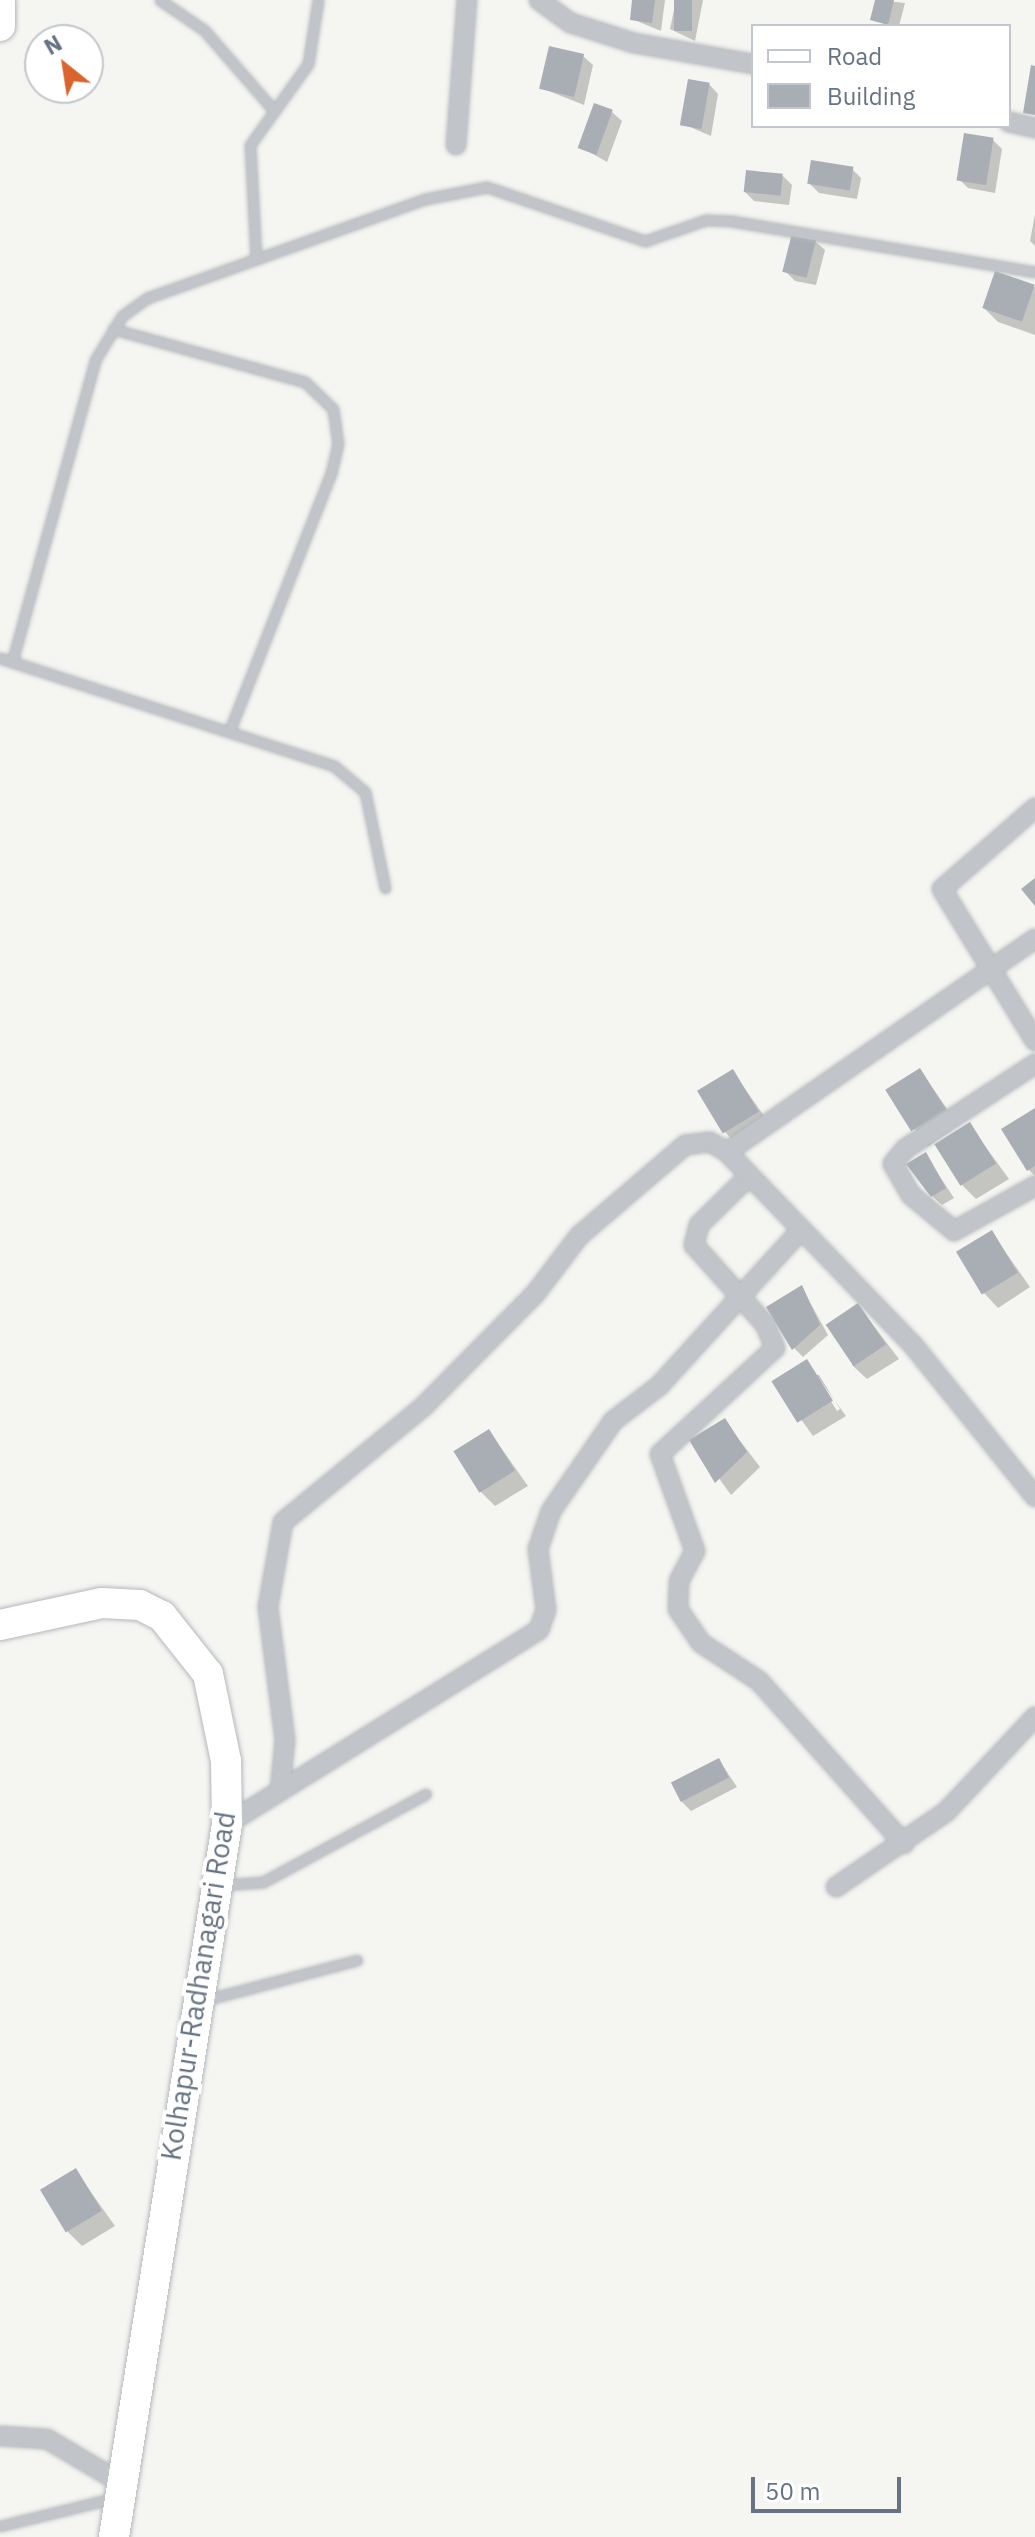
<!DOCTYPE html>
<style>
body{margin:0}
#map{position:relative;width:1035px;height:2537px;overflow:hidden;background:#f5f6f2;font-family:"IBM Plex Sans",sans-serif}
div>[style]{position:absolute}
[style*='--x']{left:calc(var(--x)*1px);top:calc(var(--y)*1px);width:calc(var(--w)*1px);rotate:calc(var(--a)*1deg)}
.shadow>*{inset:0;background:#0003;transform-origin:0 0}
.building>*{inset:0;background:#a8aeb4;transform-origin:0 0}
.roads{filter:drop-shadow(0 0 2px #b4b8bc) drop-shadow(0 0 2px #b4b8bc)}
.lane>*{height:9px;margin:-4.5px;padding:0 4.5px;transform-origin:4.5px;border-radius:4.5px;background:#c1c4c8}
.street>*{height:18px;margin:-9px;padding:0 9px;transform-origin:9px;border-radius:9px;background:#c1c4c8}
.primary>*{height:30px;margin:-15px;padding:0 15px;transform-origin:15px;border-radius:15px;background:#fff}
span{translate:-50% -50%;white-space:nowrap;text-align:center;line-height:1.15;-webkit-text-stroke:8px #fff;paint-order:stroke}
.street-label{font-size:28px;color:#667382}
.legend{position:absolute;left:751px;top:24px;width:260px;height:104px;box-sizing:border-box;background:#fff;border:2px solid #c2c7cd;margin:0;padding:10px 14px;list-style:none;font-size:24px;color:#667382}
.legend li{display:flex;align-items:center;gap:16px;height:40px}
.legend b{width:40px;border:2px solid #c2c7cd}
.north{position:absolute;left:24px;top:24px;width:80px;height:80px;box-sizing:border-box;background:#fff;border:2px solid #c2c7cd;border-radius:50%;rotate:330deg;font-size:22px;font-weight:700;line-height:32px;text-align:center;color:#667382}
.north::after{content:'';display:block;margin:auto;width:28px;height:36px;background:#da632e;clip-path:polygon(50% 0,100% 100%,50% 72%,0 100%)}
.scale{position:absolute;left:751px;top:2477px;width:150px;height:36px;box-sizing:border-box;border:4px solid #667382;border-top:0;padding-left:10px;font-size:24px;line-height:28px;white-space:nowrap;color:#667382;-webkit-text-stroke:6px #fff;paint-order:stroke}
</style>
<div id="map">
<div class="shadow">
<i style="clip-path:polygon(634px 0,665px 0,661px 31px,632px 19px)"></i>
<i style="clip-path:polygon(676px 0,703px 0,695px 41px,670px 29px)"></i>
<i style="clip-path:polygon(878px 0,905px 3px,899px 26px,872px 20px)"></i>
<i style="clip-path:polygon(583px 56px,593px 65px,584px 105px,541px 88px)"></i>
<i style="clip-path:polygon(709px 84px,718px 94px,711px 136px,683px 124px)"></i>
<i style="clip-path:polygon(612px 112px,622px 121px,607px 162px,581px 147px)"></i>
<i style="clip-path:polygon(993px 140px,1002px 149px,995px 193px,968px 188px,959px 179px)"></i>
<i style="clip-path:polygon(852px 169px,861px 178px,857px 199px,819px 193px,809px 183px)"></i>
<i style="clip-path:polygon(783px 176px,792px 185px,789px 205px,754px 201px,745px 192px)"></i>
<i style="clip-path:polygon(1035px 214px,1035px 246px,1030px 241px)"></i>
<i style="clip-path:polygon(815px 241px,825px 250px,816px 285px,795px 281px,785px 271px)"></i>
<i style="clip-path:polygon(996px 273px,1035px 287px,1035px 335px,998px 322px,984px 308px)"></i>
<i style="left:920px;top:1070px;width:67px;height:38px;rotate:55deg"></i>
<i style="clip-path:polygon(733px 1072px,772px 1127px,739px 1147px,725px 1132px)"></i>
<i style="clip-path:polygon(1035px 1110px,1035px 1176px,1029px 1170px)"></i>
<i style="clip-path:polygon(969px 1124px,1009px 1179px,976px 1199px,962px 1185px)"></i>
<i style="clip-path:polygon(925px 1154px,954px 1198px,942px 1205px,932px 1196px)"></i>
<i style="clip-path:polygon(992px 1233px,1030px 1287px,998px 1308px,984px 1293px)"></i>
<i style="clip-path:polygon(802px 1288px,828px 1335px,803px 1357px,794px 1348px)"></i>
<i style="clip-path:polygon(858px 1305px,899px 1359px,867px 1379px,852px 1365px)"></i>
<i style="clip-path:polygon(evenodd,807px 1362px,846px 1416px,813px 1436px,774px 1382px,807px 1362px,815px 1375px,819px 1375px,840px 1409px,837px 1411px,815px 1375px)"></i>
<i style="clip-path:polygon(725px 1421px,760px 1467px,731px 1495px,692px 1441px)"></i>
<i style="clip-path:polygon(489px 1431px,528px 1486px,495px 1506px,481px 1492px)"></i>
<i style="clip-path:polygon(719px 1760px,737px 1787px,691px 1811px,682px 1802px)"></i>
<i style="clip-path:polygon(76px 2171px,115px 2226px,82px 2246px,68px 2232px)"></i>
</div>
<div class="building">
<i style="clip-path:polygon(632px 0,655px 0,652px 23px,630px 20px)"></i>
<i style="left:674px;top:0;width:18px;height:31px"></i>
<i style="clip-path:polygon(875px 0,894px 0,888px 25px,870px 20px)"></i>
<i style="left:549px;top:46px;width:36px;height:44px;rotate:13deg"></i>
<i style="clip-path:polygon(1031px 65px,1035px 66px,1035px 115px,1023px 113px)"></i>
<i style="left:688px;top:79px;width:22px;height:47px;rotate:10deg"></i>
<i style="left:594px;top:103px;width:20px;height:48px;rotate:20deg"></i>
<i style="left:964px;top:133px;width:30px;height:48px;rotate:9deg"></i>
<i style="left:811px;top:160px;width:43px;height:24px;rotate:9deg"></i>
<i style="left:746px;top:170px;width:37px;height:22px;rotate:6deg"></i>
<i style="left:792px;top:233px;width:25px;height:40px;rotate:14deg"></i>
<i style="left:995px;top:271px;width:42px;height:39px;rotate:19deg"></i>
<i style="clip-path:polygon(1035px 878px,1035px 906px,1021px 889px)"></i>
<i style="left:920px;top:1068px;width:49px;height:41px;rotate:58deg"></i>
<i style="left:733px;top:1069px;width:50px;height:42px;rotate:59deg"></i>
<i style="clip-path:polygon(1035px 1108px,1035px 1166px,1027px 1171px,1001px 1129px)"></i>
<i style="left:970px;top:1122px;width:49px;height:42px;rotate:58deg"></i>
<i style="clip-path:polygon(926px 1152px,946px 1188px,931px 1197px,906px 1164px)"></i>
<i style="left:992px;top:1230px;width:50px;height:42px;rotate:59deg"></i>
<i style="clip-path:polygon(802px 1285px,820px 1325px,792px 1350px,766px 1307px)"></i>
<i style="left:858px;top:1303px;width:50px;height:39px;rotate:56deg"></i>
<i style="left:807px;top:1359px;width:49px;height:42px;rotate:58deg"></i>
<i style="clip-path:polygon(725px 1418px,747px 1452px,715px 1483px,689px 1440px)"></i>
<i style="left:489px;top:1429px;width:49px;height:42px;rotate:58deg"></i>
<i style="left:719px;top:1758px;width:22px;height:54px;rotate:63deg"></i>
<i style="left:76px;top:2168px;width:50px;height:42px;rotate:59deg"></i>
</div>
<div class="roads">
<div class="lane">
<i style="--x:160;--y:0;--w:53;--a:34.3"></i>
<i style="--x:204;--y:30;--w:102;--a:49"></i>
<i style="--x:256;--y:259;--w:114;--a:-93"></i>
<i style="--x:250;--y:145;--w:100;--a:-54.4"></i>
<i style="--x:308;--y:64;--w:65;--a:-81.1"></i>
<i style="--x:113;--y:329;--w:199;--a:15.4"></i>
<i style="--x:305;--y:382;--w:39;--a:44"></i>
<i style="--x:333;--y:409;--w:34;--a:82"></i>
<i style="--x:338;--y:443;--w:31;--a:103"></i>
<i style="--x:331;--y:473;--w:275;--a:111.5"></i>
<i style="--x:0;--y:658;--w:351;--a:17.9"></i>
<i style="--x:334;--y:766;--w:40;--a:40"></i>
<i style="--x:365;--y:792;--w:98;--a:78.2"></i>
<i style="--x:12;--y:662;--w:313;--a:-74.6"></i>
<i style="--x:95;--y:360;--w:52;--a:-58.5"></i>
<i style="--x:122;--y:316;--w:31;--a:-36"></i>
<i style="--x:147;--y:298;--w:295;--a:-19.6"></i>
<i style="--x:425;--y:199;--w:63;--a:-11"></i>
<i style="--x:487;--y:187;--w:167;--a:18.9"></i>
<i style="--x:645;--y:241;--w:65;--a:-19"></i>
<i style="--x:706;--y:220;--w:25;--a:2"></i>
<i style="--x:731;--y:221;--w:308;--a:9.5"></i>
<i style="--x:223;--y:1885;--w:40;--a:-4.3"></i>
<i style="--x:263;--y:1882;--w:185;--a:-28.4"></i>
<i style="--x:205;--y:2000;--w:157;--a:-14.7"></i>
<i style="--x:0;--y:2526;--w:117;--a:-13.8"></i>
</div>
<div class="street">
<i style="--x:539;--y:0;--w:39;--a:36"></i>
<i style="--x:571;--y:23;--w:66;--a:17.6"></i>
<i style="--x:634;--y:43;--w:121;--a:10"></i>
<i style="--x:1009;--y:122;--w:27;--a:13"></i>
<i style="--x:456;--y:145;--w:145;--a:-85.7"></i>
<i style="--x:1035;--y:808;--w:123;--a:138.9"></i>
<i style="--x:942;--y:889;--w:178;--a:58.5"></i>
<i style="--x:1035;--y:1064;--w:155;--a:146.8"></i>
<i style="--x:905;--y:1149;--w:19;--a:129"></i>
<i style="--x:893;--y:1164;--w:36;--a:60"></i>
<i style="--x:911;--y:1195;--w:56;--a:39.9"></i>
<i style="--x:954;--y:1231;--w:93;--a:-29.1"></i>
<i style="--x:727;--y:1152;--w:374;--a:-34.7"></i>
<i style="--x:749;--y:1176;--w:70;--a:135.6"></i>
<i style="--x:699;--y:1225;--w:21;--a:104"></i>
<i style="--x:694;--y:1245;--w:106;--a:48.1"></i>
<i style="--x:765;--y:1324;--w:26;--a:67"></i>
<i style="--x:775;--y:1348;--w:156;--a:137.3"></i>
<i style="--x:660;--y:1454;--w:103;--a:70.2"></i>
<i style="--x:695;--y:1551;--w:34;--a:118"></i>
<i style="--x:679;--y:1581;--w:28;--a:92"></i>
<i style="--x:678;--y:1609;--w:41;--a:55.9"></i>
<i style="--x:701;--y:1643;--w:69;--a:33.2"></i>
<i style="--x:759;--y:1681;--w:218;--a:48.3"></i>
<i style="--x:280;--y:1791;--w:51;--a:-84.4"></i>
<i style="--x:285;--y:1740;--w:134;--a:-97.3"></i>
<i style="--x:268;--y:1607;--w:86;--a:-80"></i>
<i style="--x:283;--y:1522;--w:181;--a:-39.4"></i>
<i style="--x:423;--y:1407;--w:159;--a:-45.3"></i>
<i style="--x:535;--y:1294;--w:73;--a:-52.8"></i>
<i style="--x:579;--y:1236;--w:140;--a:-40.6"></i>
<i style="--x:685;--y:1145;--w:25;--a:-7"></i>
<i style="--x:710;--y:1142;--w:20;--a:30"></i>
<i style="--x:727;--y:1152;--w:268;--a:46.1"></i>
<i style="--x:913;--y:1345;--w:195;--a:51.2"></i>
<i style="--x:227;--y:1824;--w:367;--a:-31.9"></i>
<i style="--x:539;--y:1630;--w:21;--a:-71"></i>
<i style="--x:546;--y:1610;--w:62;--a:-97.5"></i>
<i style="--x:538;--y:1549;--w:40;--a:-71.1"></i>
<i style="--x:551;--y:1511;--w:109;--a:-55.4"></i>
<i style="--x:613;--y:1421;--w:58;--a:-37.3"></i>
<i style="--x:659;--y:1386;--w:211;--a:-47.7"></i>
<i style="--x:836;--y:1887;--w:133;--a:-34.3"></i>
<i style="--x:946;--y:1812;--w:130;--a:-46.9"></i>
<i style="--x:0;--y:2436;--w:47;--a:3.7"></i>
<i style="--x:47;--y:2439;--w:88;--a:30.6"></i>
</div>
<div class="primary">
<i style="--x:0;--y:2;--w:24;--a:90"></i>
<i style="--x:0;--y:1625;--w:104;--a:-12.2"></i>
<i style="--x:102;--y:1603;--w:38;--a:3"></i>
<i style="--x:140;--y:1605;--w:25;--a:27"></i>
<i style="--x:162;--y:1616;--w:74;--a:51.6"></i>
<i style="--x:208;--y:1674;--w:89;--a:78.3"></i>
<i style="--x:226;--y:1761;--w:63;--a:89.1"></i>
<i style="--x:227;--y:1824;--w:722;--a:99.01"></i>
</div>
</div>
<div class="street-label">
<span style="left:198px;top:1986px;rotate:-81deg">Kolhapur-Radhanagari Road</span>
</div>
<ul class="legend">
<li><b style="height:10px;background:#fff"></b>Road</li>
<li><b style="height:22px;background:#a8aeb4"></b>Building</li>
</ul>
<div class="north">N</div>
<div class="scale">50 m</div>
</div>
